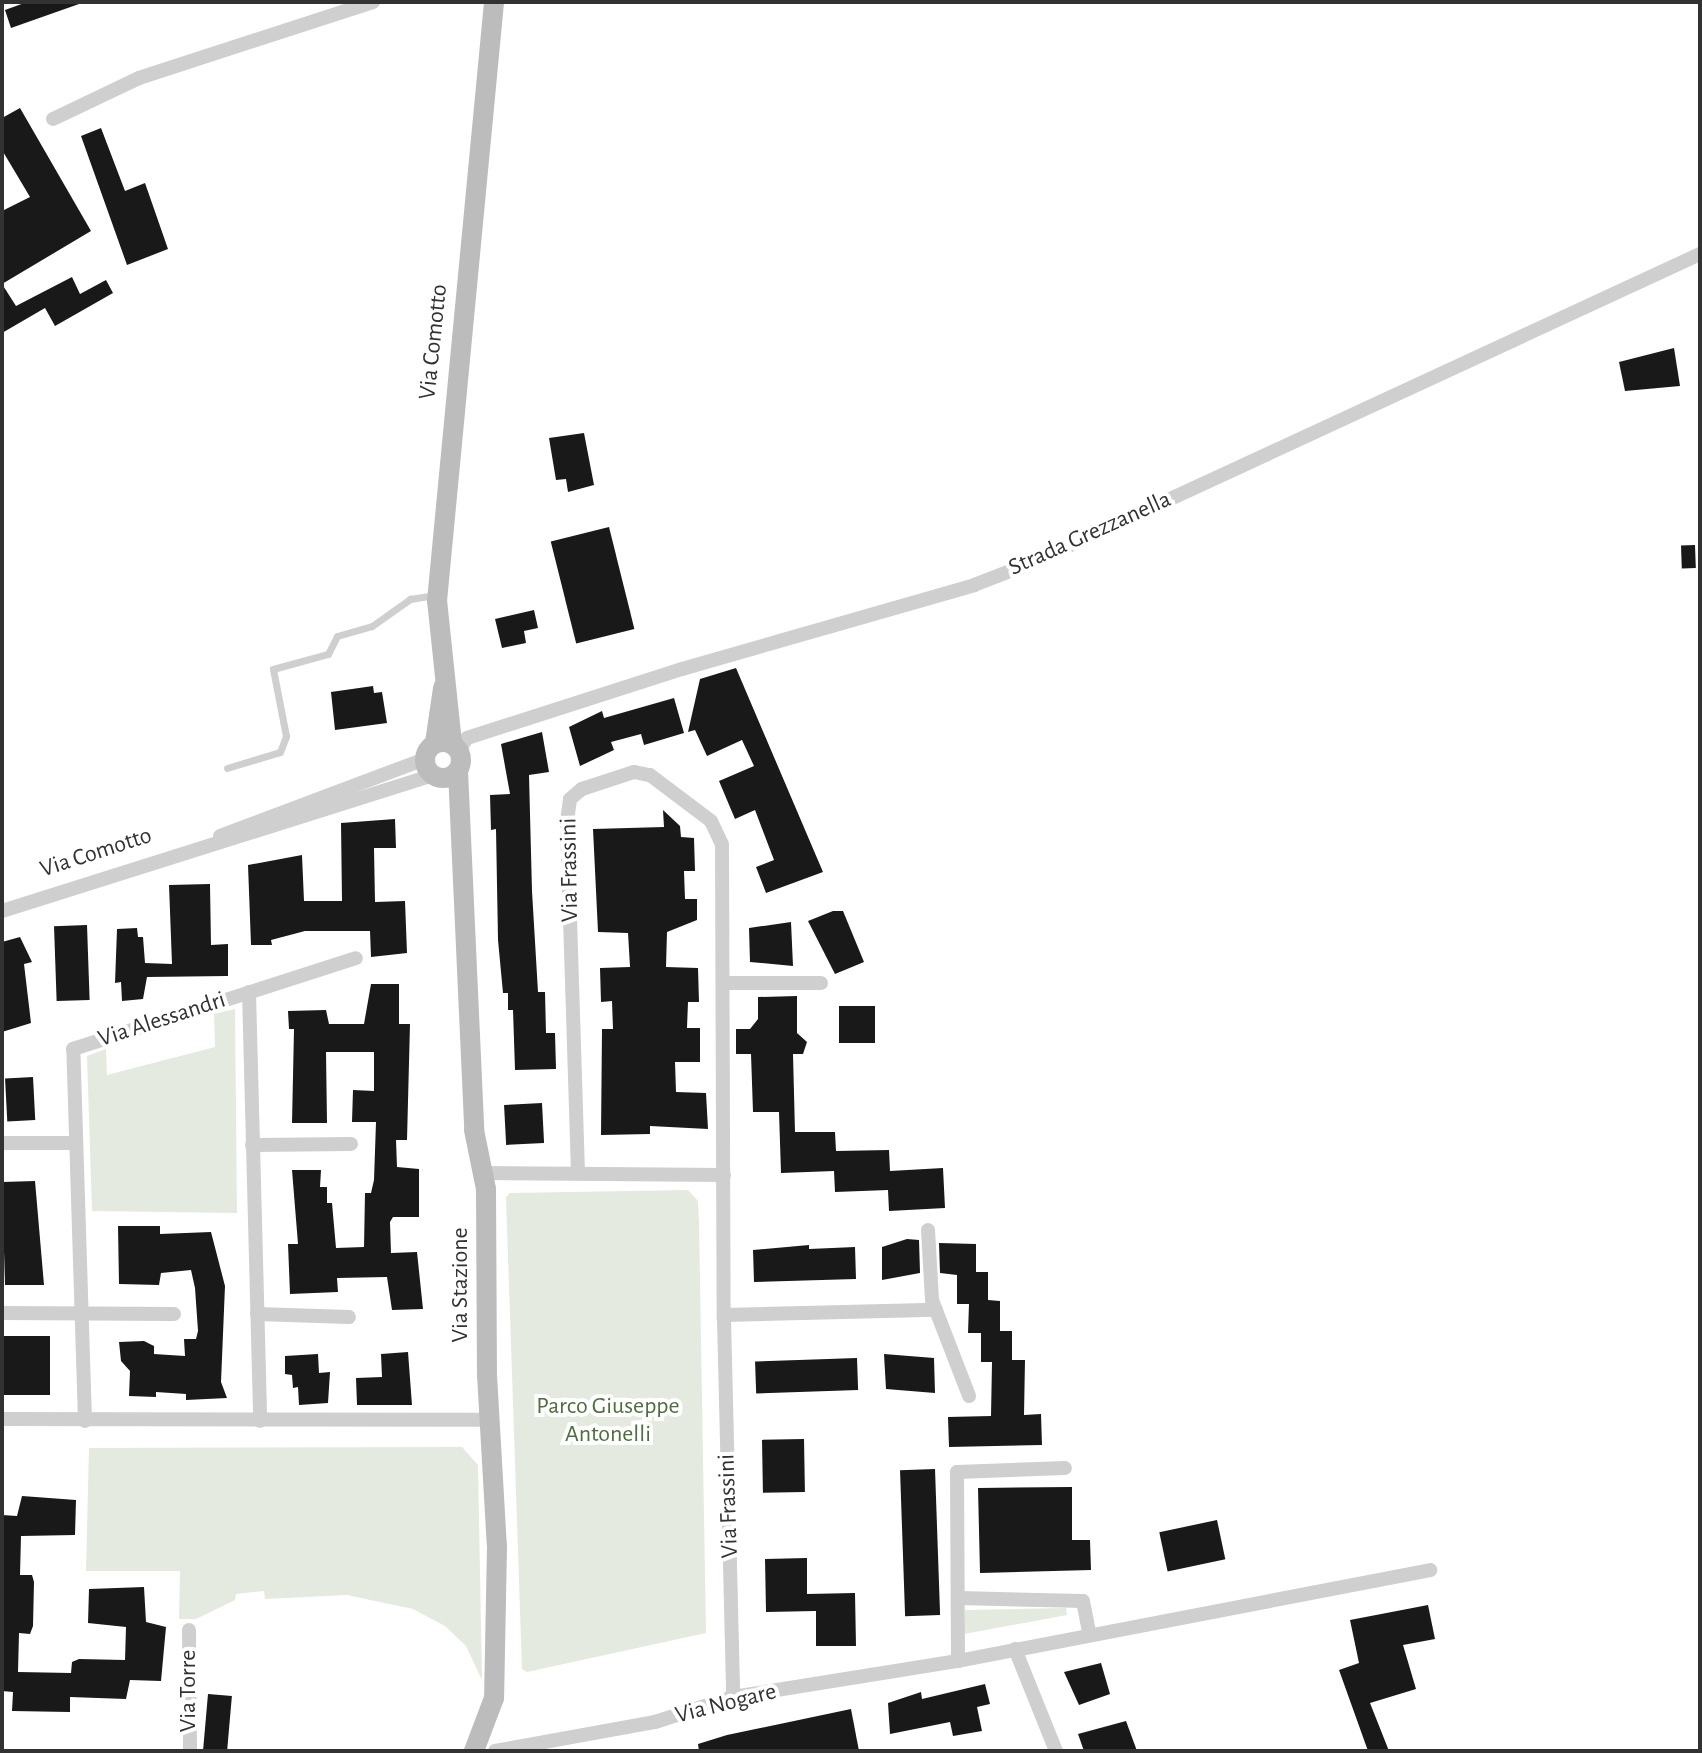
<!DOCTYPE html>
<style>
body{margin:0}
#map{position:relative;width:1702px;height:1753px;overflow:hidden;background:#fff;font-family:"Alegreya Sans",sans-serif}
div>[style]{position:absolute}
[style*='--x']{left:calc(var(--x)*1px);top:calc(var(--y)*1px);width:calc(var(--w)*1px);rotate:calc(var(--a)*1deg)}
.green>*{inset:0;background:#e4eadf}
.building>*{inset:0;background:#191919;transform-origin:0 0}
.lane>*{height:7px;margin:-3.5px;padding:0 3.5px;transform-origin:3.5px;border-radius:3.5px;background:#cfcfcf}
.street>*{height:14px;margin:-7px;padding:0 7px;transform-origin:7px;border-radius:7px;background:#cfcfcf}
.secondary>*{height:20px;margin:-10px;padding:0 10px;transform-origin:10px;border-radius:10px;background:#bcbcbc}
.secondary>.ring{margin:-10px;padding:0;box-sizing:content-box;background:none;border:20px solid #bcbcbc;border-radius:50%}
span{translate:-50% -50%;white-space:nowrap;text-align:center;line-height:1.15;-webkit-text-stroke:8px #fff;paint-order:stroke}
.street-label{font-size:24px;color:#323232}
.park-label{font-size:24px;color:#506c42}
.frame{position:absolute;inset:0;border:4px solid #323232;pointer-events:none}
</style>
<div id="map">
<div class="green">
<i style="clip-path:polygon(235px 1009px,237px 1213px,92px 1211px,87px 1056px,106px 1049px,107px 1075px,215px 1047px,214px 1014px)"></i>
<i style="clip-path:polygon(688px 1190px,698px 1201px,699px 1223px,706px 1633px,527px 1672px,522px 1669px,506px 1197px,510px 1193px)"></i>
<i style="clip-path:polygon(462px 1447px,478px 1465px,482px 1680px,466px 1646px,445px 1626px,413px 1609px,347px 1595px,265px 1599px,264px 1591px,236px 1594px,235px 1600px,196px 1619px,179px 1619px,180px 1571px,86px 1571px,89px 1448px)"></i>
<i style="clip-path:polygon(1066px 1608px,1067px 1615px,964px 1634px,965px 1610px)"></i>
</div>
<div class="building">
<i style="clip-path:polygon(27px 2px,79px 2px,79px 4px,11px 28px,5px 10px)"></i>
<i style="clip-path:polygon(20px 108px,91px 231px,2px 284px,16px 306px,72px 277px,80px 294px,106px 280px,113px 293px,55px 326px,45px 308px,2px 333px,2px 211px,30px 197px,2px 150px,2px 118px)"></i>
<i style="clip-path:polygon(101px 128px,125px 191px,145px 183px,168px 249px,127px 265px,81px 136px)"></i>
<i style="clip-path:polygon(1674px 348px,1680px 386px,1625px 391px,1619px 362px)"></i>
<i style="clip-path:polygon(584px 433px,594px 485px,568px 492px,566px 479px,556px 480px,549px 438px)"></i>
<i style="left:609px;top:527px;width:105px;height:60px;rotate:76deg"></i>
<i style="left:1695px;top:545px;width:23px;height:14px;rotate:88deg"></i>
<i style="clip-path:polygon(534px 610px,538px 628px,524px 631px,526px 643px,502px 648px,495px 619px)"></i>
<i style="clip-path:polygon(736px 668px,823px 872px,766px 893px,756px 867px,774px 860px,755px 810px,735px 819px,719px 781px,754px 766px,742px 740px,707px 756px,695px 730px,688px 732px,700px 679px)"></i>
<i style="clip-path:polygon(373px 686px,374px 693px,382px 692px,387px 723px,335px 730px,331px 692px)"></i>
<i style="clip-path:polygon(674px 698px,684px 733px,644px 745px,641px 734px,611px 742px,614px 750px,580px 766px,569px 727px,602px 711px,604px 718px)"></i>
<i style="clip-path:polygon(542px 732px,549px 772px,529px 775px,532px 891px,538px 992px,545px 992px,546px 1033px,555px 1033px,556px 1069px,515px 1070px,513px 1010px,508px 1010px,508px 993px,503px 993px,498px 940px,496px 829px,491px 830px,490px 795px,510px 794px,501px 744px)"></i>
<i style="clip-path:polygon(663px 810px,680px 826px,681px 837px,694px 838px,695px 871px,684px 871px,685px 899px,697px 899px,697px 920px,667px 932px,666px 967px,698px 968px,699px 1002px,688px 1002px,687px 1028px,700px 1028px,700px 1062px,675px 1062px,676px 1092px,706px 1093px,708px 1129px,650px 1126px,650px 1134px,601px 1135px,602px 1029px,613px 1029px,612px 1001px,601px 1002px,600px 968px,630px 967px,628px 933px,598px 932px,593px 829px,664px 827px)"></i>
<i style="clip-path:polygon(395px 819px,396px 848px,374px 848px,375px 902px,405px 901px,407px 953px,371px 957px,370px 931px,305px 931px,271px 940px,272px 945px,251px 945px,248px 865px,302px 855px,304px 901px,342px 901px,341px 823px)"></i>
<i style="clip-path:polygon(210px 884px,211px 945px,228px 944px,228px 976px,147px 977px,143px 999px,122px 1001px,121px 982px,115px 983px,117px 929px,137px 928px,138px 937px,143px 937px,145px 963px,172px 964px,169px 885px)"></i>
<i style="clip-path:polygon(833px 911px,843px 911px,864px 962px,835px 974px,808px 921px)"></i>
<i style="clip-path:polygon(791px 922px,793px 966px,750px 962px,749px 928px)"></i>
<i style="left:87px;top:925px;width:75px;height:33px;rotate:88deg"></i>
<i style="clip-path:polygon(20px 937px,32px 962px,24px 964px,31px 1023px,2px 1032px,2px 942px)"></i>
<i style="clip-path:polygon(371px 984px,399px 984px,399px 1024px,410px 1024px,407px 1140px,396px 1140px,397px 1167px,419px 1169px,419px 1217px,393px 1217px,390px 1222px,391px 1253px,417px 1252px,423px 1309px,392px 1310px,387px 1277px,337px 1278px,338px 1292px,290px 1294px,288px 1244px,298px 1244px,292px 1170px,321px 1170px,320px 1187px,327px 1187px,327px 1203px,332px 1203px,336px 1248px,364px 1247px,365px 1193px,371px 1193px,374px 1180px,376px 1122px,352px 1122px,353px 1090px,374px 1091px,374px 1052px,326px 1052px,327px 1123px,292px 1123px,294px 1029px,289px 1029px,288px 1011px,326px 1010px,329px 1024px,364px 1024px)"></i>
<i style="clip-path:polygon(797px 996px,797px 1033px,807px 1042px,803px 1054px,793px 1054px,795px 1132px,835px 1132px,836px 1151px,889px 1150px,890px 1171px,943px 1168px,945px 1208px,889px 1211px,888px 1190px,835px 1192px,834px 1171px,781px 1173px,779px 1112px,753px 1112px,751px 1054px,736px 1054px,736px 1029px,750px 1029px,758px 1019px,758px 997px)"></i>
<i style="left:839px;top:1006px;width:36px;height:37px"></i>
<i style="left:33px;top:1077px;width:43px;height:28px;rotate:87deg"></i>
<i style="left:542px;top:1103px;width:40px;height:38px;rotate:87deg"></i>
<i style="clip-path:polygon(35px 1181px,44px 1285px,5px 1285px,2px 1182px)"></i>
<i style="clip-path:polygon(118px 1226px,160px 1226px,160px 1234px,211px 1232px,225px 1286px,221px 1382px,227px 1398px,186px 1400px,186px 1394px,156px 1392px,156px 1397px,129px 1396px,130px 1371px,121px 1361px,119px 1342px,144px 1341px,154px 1346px,154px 1354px,185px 1356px,184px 1339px,196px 1339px,198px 1331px,195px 1288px,191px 1270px,161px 1273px,159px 1285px,119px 1284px)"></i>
<i style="clip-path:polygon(907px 1239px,919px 1240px,920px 1273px,882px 1280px,882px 1247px)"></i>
<i style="clip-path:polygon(939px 1243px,976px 1244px,976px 1272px,988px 1272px,988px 1300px,1000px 1301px,1000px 1331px,1012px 1331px,1012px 1360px,1025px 1360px,1024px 1415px,1041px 1414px,1042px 1445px,949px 1447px,948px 1417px,991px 1416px,992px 1362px,981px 1362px,981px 1333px,968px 1333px,969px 1304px,957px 1304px,957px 1275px,940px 1273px)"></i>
<i style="clip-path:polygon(809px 1245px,809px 1249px,855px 1247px,856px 1279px,754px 1282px,753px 1250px)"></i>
<i style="left:3px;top:1336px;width:47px;height:59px"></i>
<i style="clip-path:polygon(408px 1352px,412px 1405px,357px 1405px,356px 1378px,382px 1377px,381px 1354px)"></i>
<i style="clip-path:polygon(318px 1354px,319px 1373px,330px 1372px,328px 1403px,299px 1405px,298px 1387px,293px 1388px,292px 1375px,285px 1374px,285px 1356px)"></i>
<i style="clip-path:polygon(884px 1354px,934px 1358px,935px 1393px,886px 1389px)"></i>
<i style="left:857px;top:1358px;width:32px;height:102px;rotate:88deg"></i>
<i style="left:804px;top:1439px;width:53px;height:42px;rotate:89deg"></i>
<i style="left:935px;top:1469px;width:146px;height:35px;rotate:88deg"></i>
<i style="clip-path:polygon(1072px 1487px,1072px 1540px,1090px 1540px,1091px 1570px,980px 1573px,978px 1488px)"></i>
<i style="clip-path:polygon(22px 1496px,76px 1500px,75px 1535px,21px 1536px,20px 1575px,32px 1575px,34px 1582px,33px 1626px,30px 1634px,19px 1633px,18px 1672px,71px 1673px,72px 1662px,79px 1659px,125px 1660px,126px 1627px,88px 1623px,89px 1589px,144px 1587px,146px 1622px,166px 1627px,161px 1681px,130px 1680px,126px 1699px,70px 1697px,70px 1712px,12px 1711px,13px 1692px,2px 1691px,2px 1515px,17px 1516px)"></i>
<i style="left:1217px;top:1520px;width:40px;height:59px;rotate:78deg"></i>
<i style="clip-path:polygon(807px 1558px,807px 1594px,855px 1593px,856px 1646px,816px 1646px,816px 1611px,766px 1612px,765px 1559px)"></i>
<i style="clip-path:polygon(1428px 1605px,1435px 1639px,1403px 1645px,1416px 1689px,1370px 1703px,1389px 1751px,1368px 1751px,1339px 1670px,1359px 1663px,1350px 1620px)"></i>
<i style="clip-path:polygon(1101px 1663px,1110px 1694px,1079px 1705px,1064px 1672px)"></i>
<i style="clip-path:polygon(985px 1684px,990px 1704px,977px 1707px,982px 1731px,953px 1736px,950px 1722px,890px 1734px,888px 1703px,921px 1692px,922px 1699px)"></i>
<i style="left:208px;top:1694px;width:24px;height:57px;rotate:5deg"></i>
<i style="clip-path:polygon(851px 1709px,859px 1751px,699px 1751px,698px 1744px,727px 1735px)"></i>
<i style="clip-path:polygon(1126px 1721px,1137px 1751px,1084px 1751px,1078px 1734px)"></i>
</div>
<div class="lane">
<i style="--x:227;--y:768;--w:55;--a:-16.8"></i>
<i style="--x:280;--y:752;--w:17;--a:-69"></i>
<i style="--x:286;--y:736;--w:68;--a:-101"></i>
<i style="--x:273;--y:669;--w:57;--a:-15.3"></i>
<i style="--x:328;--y:654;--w:20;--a:-63"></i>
<i style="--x:337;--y:636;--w:36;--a:-16"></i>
<i style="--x:372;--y:626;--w:47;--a:-35.4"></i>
<i style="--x:410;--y:599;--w:25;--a:-9"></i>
</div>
<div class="street">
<i style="--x:53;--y:119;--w:95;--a:-25.5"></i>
<i style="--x:139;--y:78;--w:246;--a:-18"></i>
<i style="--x:459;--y:750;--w:14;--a:-56"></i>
<i style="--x:467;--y:738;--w:226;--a:-17.8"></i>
<i style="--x:682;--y:669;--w:304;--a:-16"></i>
<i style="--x:974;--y:585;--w:64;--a:-21"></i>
<i style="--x:1034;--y:562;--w:734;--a:-24.82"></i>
<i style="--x:220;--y:836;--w:219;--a:-20.6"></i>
<i style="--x:2;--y:911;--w:452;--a:-17.5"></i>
<i style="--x:725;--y:983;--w:96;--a:0"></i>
<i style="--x:249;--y:992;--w:429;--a:88.5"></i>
<i style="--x:2;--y:1143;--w:74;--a:0"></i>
<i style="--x:252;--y:1145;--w:99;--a:-0.6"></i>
<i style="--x:485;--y:1173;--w:239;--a:0.5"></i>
<i style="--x:578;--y:1173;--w:352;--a:-91.8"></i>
<i style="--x:567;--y:821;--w:22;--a:-82"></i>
<i style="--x:570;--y:799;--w:16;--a:-40"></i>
<i style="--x:582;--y:789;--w:55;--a:-18.1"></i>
<i style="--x:634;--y:772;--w:16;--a:11"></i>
<i style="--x:650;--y:775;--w:76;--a:37"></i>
<i style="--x:711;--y:821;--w:26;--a:65"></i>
<i style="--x:722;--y:845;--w:474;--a:89.8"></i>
<i style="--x:724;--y:1319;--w:378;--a:88.6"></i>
<i style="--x:928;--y:1230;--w:70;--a:86.7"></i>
<i style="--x:932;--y:1300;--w:103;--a:68.9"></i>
<i style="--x:2;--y:1313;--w:172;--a:0.3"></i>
<i style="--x:257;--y:1314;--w:92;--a:1.9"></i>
<i style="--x:724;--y:1315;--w:212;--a:-1.4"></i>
<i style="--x:2;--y:1419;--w:487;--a:0.1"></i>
<i style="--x:85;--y:1421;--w:372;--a:-91.8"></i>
<i style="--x:73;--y:1049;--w:297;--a:-17.8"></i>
<i style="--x:959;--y:1598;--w:124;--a:1.4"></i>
<i style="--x:1083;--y:1601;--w:33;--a:79"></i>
<i style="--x:189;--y:1630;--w:121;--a:89.5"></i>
<i style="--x:1015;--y:1649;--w:110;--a:68.1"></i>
<i style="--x:958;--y:1661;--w:189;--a:-90.3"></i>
<i style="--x:957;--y:1472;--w:108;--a:-2.1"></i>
<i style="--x:495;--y:1751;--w:163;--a:-10.3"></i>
<i style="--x:655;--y:1722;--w:82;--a:-17.8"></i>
<i style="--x:733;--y:1697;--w:228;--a:-9.1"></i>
<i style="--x:958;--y:1661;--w:481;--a:-10.9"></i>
</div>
<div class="secondary">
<i class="ring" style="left:425px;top:742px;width:16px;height:16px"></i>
<i style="--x:435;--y:743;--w:56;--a:-81.7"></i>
<i style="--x:452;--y:743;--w:143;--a:-96"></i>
<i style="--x:437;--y:601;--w:602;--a:-84.56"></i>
<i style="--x:458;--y:771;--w:359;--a:87.4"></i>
<i style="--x:474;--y:1130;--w:60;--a:78.5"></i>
<i style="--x:486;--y:1189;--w:186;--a:89.7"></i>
<i style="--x:487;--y:1375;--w:171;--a:86.7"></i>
<i style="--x:497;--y:1546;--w:152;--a:91.1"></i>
<i style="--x:494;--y:1698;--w:57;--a:110.7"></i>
</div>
<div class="street-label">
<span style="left:434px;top:342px;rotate:-84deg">Via Comotto</span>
<span style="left:1090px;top:534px;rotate:-24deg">Strada Grezzanella</span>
<span style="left:96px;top:853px;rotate:-18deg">Via Comotto</span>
<span style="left:570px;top:870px;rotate:-91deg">Via Frassini</span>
<span style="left:162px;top:1020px;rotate:-18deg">Via Alessandri</span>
<span style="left:461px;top:1285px;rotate:-90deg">Via Stazione</span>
<span style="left:729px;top:1506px;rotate:-92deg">Via Frassini</span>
<span style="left:189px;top:1691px;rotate:-90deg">Via Torre</span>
<span style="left:726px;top:1704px;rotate:-14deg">Via Nogare</span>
</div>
<div class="park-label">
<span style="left:608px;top:1421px">Parco Giuseppe<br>Antonelli</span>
</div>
<div class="frame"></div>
</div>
